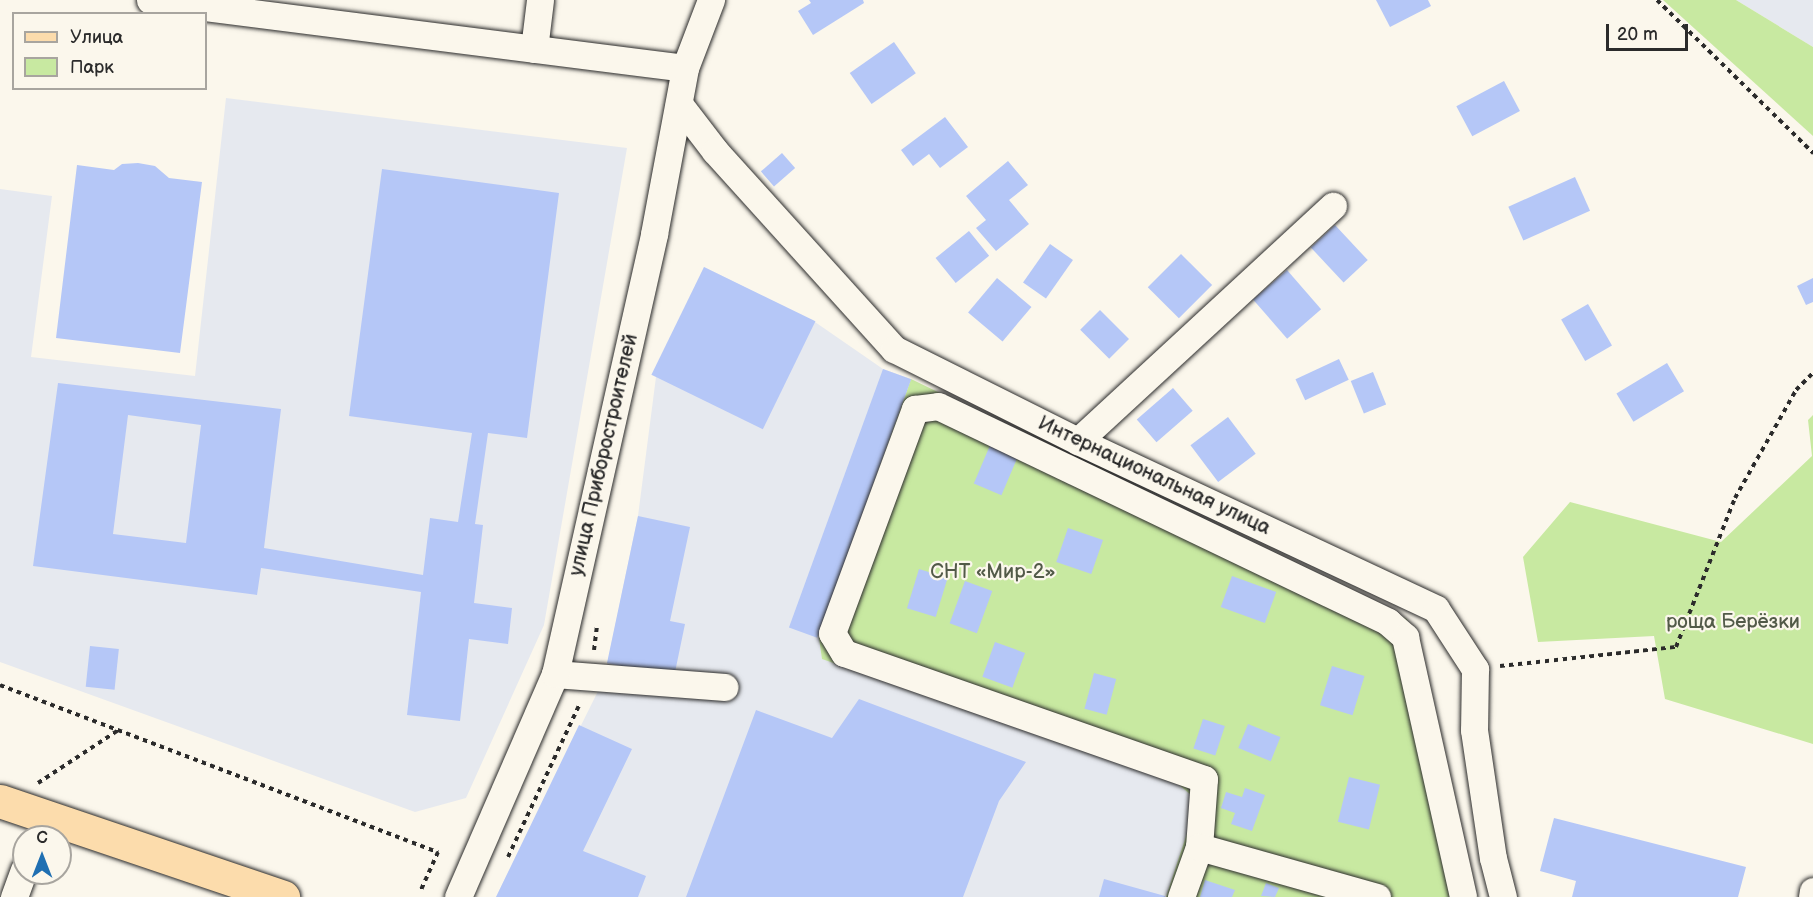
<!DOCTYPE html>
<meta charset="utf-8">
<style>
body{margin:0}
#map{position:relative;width:1813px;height:897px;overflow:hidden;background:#fbf7ec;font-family:"Balsamiq Sans",sans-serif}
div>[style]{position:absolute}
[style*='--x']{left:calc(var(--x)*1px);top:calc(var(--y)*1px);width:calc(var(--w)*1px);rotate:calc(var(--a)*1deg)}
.built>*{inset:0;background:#e6e9ef}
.green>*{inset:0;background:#c8e9a1}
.building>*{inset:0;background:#b5c7f7;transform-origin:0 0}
.path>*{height:4px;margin-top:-2px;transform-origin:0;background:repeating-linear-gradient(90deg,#2b2b2b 0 4.5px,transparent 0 9px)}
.roads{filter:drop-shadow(0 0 2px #2b2b2b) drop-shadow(0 0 2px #2b2b2b)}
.minor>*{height:27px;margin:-13.5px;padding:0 13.5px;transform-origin:13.5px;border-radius:13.5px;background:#fbf7ec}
.major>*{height:33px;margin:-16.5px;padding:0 16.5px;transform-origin:16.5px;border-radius:16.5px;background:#fcdcac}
span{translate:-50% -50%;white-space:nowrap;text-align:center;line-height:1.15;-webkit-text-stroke:4.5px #fbf7ec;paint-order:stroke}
.street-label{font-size:20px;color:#2b2b2b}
.park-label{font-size:20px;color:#525a48}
.legend{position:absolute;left:12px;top:12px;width:195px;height:78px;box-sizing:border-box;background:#fbf7ec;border:2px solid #a8a59f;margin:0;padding:8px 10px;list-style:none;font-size:18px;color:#2b2b2b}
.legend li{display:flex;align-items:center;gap:12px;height:30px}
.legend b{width:30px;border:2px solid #a8a59f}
.north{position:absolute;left:12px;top:825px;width:60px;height:60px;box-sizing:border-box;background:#fbf7ec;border:2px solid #a8a59f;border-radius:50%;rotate:0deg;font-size:16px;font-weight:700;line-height:24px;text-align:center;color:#2b2b2b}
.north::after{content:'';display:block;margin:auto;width:21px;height:27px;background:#1f6fb2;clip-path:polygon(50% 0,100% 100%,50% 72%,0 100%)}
.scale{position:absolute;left:1606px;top:24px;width:82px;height:27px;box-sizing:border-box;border:3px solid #2b2b2b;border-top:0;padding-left:8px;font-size:18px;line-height:21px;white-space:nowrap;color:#2b2b2b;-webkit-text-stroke:4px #fbf7ec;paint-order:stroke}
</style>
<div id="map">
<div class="built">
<i style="clip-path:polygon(1736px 0,1813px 0,1813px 47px)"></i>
<i style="clip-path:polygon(226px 98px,627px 148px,544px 625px,466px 798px,415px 812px,0 662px,0 189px,52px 196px,31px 357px,195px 376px)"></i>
<i style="clip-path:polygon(704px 267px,815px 322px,883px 369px,911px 379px,819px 638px,1177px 783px,1192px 796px,1192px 819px,1166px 897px,496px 897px,604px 679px,638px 516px,656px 377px)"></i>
</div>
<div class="green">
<i style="clip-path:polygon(1663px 0,1736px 0,1813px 47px,1813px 136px)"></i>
<i style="clip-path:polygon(911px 379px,1407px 619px,1473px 897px,1166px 897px,1192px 818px,1192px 796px,1177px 783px,822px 659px,819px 638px)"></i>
<i style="clip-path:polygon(1813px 415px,1813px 744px,1665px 699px,1654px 636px,1538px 642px,1523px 557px,1570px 502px,1721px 542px,1812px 456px,1808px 420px)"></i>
</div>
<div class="building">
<i style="clip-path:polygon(809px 0,863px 0,864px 3px,813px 35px,798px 11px,811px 3px)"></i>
<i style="clip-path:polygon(1376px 0,1428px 0,1431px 6px,1390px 27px)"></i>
<i style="left:894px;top:42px;width:38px;height:54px;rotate:55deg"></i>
<i style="left:1504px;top:81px;width:34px;height:54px;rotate:62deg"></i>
<i style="clip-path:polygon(945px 117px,968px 147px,940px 168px,929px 154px,913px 166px,901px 150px)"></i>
<i style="left:782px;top:153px;width:20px;height:28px;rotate:49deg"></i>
<i style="clip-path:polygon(1008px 161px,1028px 185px,1009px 200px,1029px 224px,996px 251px,976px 228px,986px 220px,966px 196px)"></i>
<i style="clip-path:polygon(138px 163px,155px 166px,169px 178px,202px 182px,180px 353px,56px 338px,77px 165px,114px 170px,122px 164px)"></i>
<i style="clip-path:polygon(evenodd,382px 169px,559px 193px,527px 438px,488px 433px,475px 524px,483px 525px,474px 603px,512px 608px,508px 644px,469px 639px,460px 721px,407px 715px,421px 592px,261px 568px,257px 595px,33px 566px,58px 383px,281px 409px,264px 548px,423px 575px,430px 518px,458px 522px,472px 433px,349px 416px,382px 169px,128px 415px,201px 425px,186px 543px,113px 534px,128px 415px)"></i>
<i style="left:1575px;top:177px;width:37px;height:73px;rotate:66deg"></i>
<i style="left:1335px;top:225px;width:48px;height:33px;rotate:47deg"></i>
<i style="left:969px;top:231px;width:32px;height:43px;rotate:51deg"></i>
<i style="left:1050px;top:244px;width:28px;height:47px;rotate:35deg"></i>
<i style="left:1181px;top:254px;width:44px;height:47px;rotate:45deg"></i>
<i style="left:704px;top:267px;width:124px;height:120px;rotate:26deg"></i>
<i style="left:1287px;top:270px;width:52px;height:45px;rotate:49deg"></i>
<i style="left:997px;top:278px;width:45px;height:45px;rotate:40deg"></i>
<i style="clip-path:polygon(1813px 278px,1813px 302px,1806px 305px,1797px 286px)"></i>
<i style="left:1588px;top:304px;width:48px;height:31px;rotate:60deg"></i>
<i style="left:1100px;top:310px;width:41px;height:28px;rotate:45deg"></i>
<i style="left:1339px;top:359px;width:23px;height:48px;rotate:65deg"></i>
<i style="left:1667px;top:363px;width:33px;height:59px;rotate:59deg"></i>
<i style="left:883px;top:369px;width:30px;height:275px;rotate:20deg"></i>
<i style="left:1373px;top:372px;width:35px;height:24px;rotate:68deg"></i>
<i style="left:1173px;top:388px;width:30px;height:48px;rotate:49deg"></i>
<i style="left:1228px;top:417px;width:46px;height:47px;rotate:53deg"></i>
<i style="left:991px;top:443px;width:30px;height:44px;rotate:23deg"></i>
<i style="clip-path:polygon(638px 516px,690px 527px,670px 621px,685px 624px,674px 677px,607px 663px)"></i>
<i style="left:1068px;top:528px;width:37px;height:36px;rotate:19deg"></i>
<i style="left:919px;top:569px;width:30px;height:41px;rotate:17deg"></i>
<i style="left:1232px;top:576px;width:47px;height:33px;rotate:20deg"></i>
<i style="left:965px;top:581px;width:29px;height:45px;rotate:20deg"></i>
<i style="left:995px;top:642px;width:32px;height:37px;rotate:20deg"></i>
<i style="left:90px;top:646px;width:29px;height:41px;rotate:6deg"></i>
<i style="left:1332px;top:666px;width:34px;height:41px;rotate:17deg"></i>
<i style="left:1094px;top:673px;width:23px;height:37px;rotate:15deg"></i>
<i style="clip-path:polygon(859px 699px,1026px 762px,999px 801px,963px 897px,686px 897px,756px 710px,832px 738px)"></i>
<i style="left:1203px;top:719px;width:23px;height:31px;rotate:18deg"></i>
<i style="left:1248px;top:724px;width:35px;height:26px;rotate:22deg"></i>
<i style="clip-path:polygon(579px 725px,632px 749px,583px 851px,646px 876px,638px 897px,496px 897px)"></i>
<i style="left:1349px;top:777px;width:32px;height:46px;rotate:14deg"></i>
<i style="clip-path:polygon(1245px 788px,1265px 795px,1252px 831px,1231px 824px,1235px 813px,1221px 808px,1226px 792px,1242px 797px)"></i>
<i style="clip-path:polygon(1554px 818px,1746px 867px,1738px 897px,1572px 897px,1576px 881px,1540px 871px)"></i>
<i style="clip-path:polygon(1104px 879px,1165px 896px,1165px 897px,1099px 897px)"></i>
<i style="clip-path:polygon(1205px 880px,1235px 890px,1232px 897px,1200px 897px)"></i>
<i style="clip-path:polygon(1266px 883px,1279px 888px,1275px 897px,1261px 896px)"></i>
</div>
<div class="path">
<i style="--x:1657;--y:0;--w:219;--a:44.4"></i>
<i style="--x:594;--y:650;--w:25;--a:-83"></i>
<i style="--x:1500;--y:666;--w:177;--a:-6.2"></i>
<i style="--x:1676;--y:647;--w:160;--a:-68.4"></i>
<i style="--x:1735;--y:498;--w:124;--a:-60.5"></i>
<i style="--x:1796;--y:390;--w:24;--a:-45"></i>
<i style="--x:0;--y:685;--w:469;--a:20.9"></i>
<i style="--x:438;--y:852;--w:44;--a:114.2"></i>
<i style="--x:38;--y:783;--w:98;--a:-33.4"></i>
<i style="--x:508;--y:857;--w:170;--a:-64.9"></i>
</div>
<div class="roads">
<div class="minor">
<i style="--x:150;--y:0;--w:539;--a:7.24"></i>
<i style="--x:534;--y:49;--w:49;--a:-83"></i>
<i style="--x:679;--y:104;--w:59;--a:52.5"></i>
<i style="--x:715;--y:151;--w:267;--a:47.9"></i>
<i style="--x:894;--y:349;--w:206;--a:26.6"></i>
<i style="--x:1078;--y:441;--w:395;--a:25.1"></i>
<i style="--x:1436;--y:609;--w:72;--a:57"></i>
<i style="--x:1475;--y:669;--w:61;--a:90.9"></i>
<i style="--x:1474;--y:730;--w:129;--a:81.6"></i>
<i style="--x:1493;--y:858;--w:40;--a:75.6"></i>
<i style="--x:1078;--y:441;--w:347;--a:-42.7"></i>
<i style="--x:555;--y:674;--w:170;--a:4.4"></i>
<i style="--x:1199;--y:847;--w:68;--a:-85.8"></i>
<i style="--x:1204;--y:779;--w:381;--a:-160.7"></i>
<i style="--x:844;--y:653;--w:23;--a:-121"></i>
<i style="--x:832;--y:633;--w:239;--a:-69.7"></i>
<i style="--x:915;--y:409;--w:23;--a:-7"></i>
<i style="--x:938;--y:406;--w:499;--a:25.6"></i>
<i style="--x:1388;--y:622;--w:23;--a:41"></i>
<i style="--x:1405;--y:637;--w:266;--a:77.4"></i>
<i style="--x:14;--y:897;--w:29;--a:-70"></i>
<i style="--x:458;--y:897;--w:243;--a:-66.5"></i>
<i style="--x:555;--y:674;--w:451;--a:-77.3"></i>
<i style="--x:654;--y:234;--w:169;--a:-79.4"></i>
<i style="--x:685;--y:68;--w:73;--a:-69.1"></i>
<i style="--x:1181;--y:897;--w:53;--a:-70.2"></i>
<i style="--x:1199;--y:847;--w:185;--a:15.7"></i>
<i style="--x:1812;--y:897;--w:6;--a:-81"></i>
</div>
<div class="major">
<i style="--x:0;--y:801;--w:299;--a:18.7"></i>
</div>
</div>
<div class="street-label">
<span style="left:604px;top:455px;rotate:-77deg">улица Приборостроителей</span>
<span style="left:1154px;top:476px;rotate:25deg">Интернациональная улица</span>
</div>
<div class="park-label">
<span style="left:993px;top:572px">СНТ «Мир-2»</span>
<span style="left:1733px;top:622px">роща Берёзки</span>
</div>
<ul class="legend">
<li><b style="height:8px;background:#fcdcac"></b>Улица</li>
<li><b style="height:16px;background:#c8e9a1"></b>Парк</li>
</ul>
<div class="north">С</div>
<div class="scale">20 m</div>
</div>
